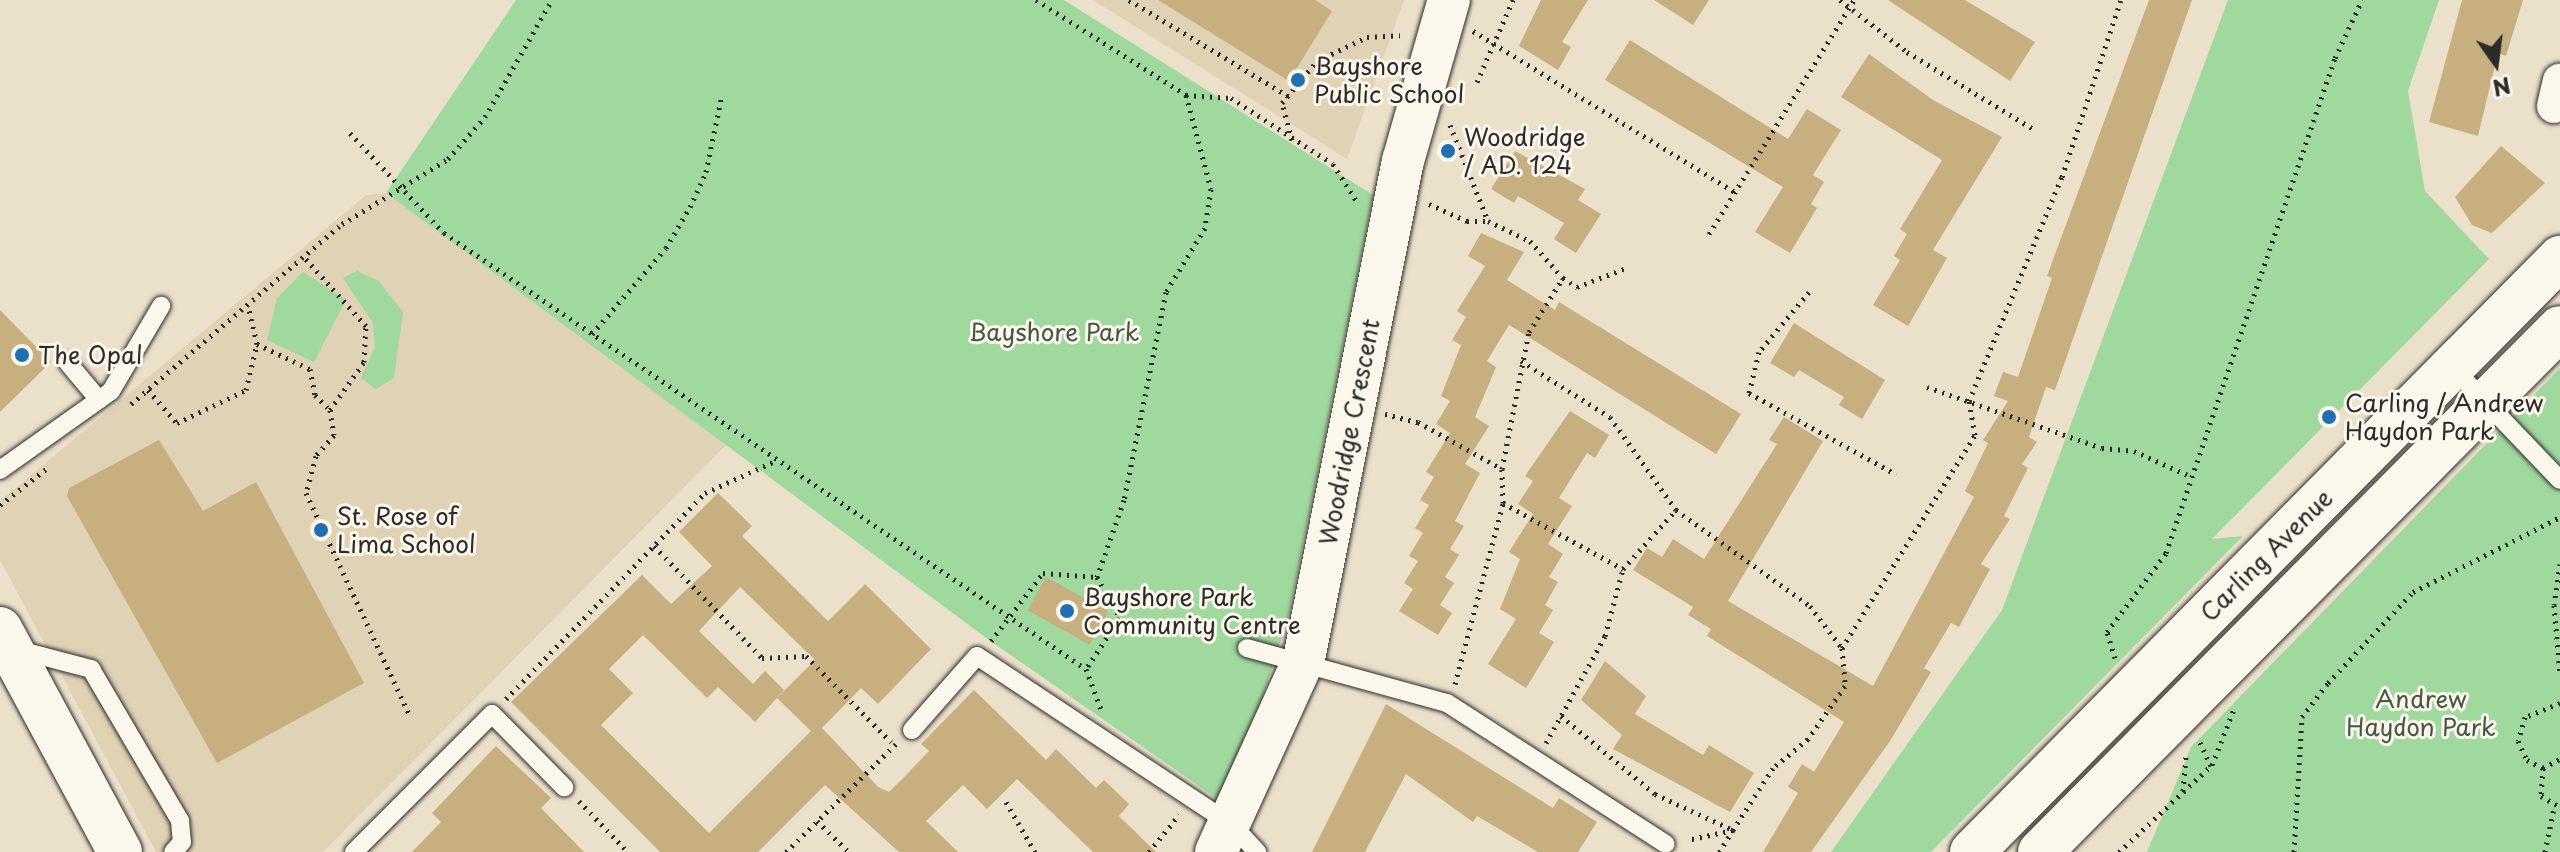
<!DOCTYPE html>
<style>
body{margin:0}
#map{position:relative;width:2560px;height:852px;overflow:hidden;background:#ebe1cb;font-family:"Playpen Sans",sans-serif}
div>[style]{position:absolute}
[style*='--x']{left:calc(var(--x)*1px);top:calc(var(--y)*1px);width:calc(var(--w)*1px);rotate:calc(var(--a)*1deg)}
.built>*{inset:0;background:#e0d2b4}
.green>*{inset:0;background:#a0d99e}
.building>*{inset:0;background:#c7af7f;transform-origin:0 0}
.path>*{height:5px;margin-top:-2.5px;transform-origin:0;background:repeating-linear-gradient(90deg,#2b2b2b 0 2px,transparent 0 8px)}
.roads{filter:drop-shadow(0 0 2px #2b2b2b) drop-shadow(0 0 2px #2b2b2b)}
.service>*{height:18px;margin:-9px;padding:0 9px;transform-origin:9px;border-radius:9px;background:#fbf7ec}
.minor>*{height:34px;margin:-17px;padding:0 17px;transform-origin:17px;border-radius:17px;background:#fbf7ec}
.tertiary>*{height:42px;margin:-21px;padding:0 21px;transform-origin:21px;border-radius:21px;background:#fbf7ec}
.secondary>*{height:44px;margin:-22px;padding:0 22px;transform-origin:22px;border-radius:22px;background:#fbf7ec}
.dots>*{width:22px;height:22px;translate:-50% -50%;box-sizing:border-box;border:4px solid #fbf7ec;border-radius:50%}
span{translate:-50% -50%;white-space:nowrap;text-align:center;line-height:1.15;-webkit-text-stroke:6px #fbf7ec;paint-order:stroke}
.poi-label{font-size:24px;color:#2b2b2b}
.left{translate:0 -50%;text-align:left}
.park-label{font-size:24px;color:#485648}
.street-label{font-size:24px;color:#2b2b2b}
.north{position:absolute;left:2456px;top:24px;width:80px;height:80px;-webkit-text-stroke:6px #fbf7ec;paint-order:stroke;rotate:166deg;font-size:22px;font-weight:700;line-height:32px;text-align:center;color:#2b2b2b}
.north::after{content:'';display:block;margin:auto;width:28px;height:36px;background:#2b2b2b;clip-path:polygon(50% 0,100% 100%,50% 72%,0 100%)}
</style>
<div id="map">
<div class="built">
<i style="clip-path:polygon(1093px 0,1404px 0,1347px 159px)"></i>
<i style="clip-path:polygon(386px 193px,727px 444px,323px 852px,156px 852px,0 560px,0 501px,366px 195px)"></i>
</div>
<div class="green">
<i style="clip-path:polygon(516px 0,1064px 0,1373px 195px,1288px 618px,1255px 721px,1219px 800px,989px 640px,386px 193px)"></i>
<i style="clip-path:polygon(2228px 0,2439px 0,2408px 91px,2425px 191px,2489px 259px,2212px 539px,2243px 536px,1931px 852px,1831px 852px,2002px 610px)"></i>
<i style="clip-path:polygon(357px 271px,379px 281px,403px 312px,394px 378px,376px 389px,361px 378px,375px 347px,373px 323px,343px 278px)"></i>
<i style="clip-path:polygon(303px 272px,346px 300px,314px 362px,267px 340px,277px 298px)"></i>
<i style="clip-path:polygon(2560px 368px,2560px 852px,2147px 852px,2191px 747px)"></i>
</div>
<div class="building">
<i style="clip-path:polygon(1158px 0,1315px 0,1332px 11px,1289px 81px)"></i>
<i style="clip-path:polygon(1541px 0,1588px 0,1562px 42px,1571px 47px,1558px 70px,1519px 46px)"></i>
<i style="clip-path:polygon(1654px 0,1709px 0,1693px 25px)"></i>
<i style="clip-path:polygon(1888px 0,1965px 0,2035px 42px,2010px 81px)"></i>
<i style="clip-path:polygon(2149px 0,2192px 0,2055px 390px,2046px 387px,2029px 437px,2037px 442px,2022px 464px,2028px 468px,2004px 516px,2010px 519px,1981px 564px,1990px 569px,1959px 627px,1951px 623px,1924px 668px,1931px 672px,1890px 741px,1811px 852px,1763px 852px,1798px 793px,1788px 787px,1802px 764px,1814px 772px,1844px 722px,1707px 636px,1711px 629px,1688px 615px,1693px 607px,1633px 570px,1647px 548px,1662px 557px,1673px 539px,1704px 559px,1777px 444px,1769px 440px,1784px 417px,1823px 441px,1728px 601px,1873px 686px,1974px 497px,1965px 491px,1988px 443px,1983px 440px,2008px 401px,1994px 396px,2003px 372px,2018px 377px,2052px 278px,2047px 276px)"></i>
<i style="clip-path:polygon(2462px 0,2523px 0,2506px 56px,2498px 53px,2478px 136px,2429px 122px)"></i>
<i style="clip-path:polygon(1630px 40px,1788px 139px,1807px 109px,1841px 130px,1813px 175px,1824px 182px,1811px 204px,1817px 208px,1790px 253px,1755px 232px,1783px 187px,1605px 80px)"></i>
<i style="clip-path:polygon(1869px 54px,1933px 100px,2002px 137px,1933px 250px,1947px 258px,1908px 326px,1873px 305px,1900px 260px,1894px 256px,1907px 234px,1900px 229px,1942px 160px,1841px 97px)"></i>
<i style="clip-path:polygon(2501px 146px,2545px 183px,2492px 233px,2472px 225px,2455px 197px)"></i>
<i style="clip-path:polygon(1515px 151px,1585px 189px,1578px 200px,1601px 214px,1576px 253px,1554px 239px,1564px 223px,1518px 196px,1514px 203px,1491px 189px)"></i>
<i style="clip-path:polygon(1481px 233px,1524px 252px,1507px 280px,1555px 310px,1559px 302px,1741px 414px,1716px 454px,1509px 325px,1487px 361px,1496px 367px,1475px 417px,1489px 426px,1465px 464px,1480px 473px,1455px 521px,1464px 526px,1450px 549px,1459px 555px,1445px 577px,1454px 583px,1440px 605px,1452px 613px,1438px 635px,1399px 611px,1413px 589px,1404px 583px,1418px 561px,1409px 556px,1423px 533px,1415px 528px,1429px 505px,1420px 500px,1434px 477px,1426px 472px,1450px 433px,1436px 424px,1450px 401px,1441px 396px,1461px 345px,1452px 340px,1466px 317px,1457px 311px,1485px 266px,1468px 256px)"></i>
<i style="clip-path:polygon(0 310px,51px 362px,0 412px)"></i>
<i style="clip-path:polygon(1794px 323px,1885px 380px,1862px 419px,1839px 405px,1844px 397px,1799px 370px,1794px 377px,1770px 363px)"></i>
<i style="clip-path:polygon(1570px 411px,1609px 435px,1595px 458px,1587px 453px,1559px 498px,1572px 506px,1548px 544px,1563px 554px,1549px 577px,1558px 582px,1545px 605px,1553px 610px,1539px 633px,1554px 642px,1526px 688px,1488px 664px,1516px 619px,1500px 609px,1520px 559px,1509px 552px,1533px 514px,1518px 504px,1533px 481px,1525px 476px)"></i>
<i style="clip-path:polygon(159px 440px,203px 511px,256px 482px,364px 683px,217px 763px,67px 496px,69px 488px)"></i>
<i style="clip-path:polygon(evenodd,718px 493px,752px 526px,742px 536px,828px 621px,865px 584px,931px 649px,878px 704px,861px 688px,822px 728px,878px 787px,889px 792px,907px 774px,929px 751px,921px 744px,974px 690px,1046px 760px,1056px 749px,1096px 788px,1104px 780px,1129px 804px,1119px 816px,1156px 852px,1093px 852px,1017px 779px,987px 809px,963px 785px,926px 821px,958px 852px,899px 852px,825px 785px,758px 852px,660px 852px,511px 702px,642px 575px,671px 604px,712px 566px,679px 532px,718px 493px,740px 587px,815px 660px,777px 698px,811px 731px,709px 833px,601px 725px,633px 693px,609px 669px,643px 635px,707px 698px,718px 687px,755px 722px,784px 690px,765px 671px,753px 684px,699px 631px,740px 587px)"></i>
<i style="left:1046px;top:577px;width:71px;height:38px;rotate:29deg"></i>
<i style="clip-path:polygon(1605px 661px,1646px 696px,1635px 714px,1703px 755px,1709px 745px,1754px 773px,1730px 812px,1613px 749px,1622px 735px,1581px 700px)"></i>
<i style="clip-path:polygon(1386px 704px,1553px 808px,1559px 798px,1597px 822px,1578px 852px,1538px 852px,1477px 816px,1473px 822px,1406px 774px,1365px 852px,1312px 852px)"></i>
<i style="clip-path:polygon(496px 746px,551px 798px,541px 808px,584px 852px,412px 852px,441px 822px,432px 813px)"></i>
</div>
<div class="path">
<i style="--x:1036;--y:0;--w:178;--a:32.3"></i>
<i style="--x:1186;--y:95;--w:97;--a:75.1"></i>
<i style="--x:1211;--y:189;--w:39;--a:99"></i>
<i style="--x:1205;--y:228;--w:75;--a:121.4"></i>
<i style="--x:1166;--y:292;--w:212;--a:101.4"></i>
<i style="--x:1124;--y:500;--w:82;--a:109.3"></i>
<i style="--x:1129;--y:0;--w:186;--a:31.1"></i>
<i style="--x:1840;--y:0;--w:85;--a:37.8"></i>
<i style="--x:1907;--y:52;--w:150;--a:31.4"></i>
<i style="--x:1473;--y:31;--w:308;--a:31.6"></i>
<i style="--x:1477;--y:82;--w:90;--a:-66.3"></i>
<i style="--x:1186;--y:95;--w:45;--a:3.8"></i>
<i style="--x:1231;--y:98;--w:121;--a:32.9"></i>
<i style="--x:1333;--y:164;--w:45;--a:57.7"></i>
<i style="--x:1450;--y:125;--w:103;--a:68.4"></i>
<i style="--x:1488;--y:221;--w:47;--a:25.5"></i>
<i style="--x:1530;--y:241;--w:50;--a:48.3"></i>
<i style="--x:350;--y:133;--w:137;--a:46.8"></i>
<i style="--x:444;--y:233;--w:776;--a:34.18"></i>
<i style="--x:1086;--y:669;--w:46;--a:69.6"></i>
<i style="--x:1292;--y:140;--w:38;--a:-105"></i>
<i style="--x:1282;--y:103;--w:55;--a:-50.2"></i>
<i style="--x:1317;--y:61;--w:55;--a:-25.6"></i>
<i style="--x:1367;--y:37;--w:33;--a:-3"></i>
<i style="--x:1429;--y:204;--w:42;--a:24.1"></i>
<i style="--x:1467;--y:221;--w:21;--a:0"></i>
<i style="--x:1709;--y:234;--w:275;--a:-58.2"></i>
<i style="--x:1809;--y:292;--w:78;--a:129.8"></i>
<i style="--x:1759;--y:352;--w:42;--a:103.7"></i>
<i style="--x:1749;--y:393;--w:168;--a:28.9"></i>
<i style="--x:592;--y:334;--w:113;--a:-49.3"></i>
<i style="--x:666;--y:248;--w:48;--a:-59.7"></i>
<i style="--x:690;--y:207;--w:38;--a:-65"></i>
<i style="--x:706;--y:172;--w:79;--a:-78.3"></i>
<i style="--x:257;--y:344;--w:59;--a:25.3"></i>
<i style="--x:310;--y:369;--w:26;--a:79"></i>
<i style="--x:315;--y:395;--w:21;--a:45"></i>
<i style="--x:330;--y:410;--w:59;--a:-54.7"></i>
<i style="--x:364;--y:362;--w:36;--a:-87"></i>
<i style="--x:366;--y:326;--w:93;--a:-131.9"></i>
<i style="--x:1521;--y:361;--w:105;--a:32.2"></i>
<i style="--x:1610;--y:417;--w:114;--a:54.6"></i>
<i style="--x:1676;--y:510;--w:165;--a:35.6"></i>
<i style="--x:1810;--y:606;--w:53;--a:52.7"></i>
<i style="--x:1842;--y:648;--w:38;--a:85"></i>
<i style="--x:1845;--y:686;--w:65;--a:124.9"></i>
<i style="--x:1808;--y:739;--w:45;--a:140.4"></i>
<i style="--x:1773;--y:768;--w:74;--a:122.8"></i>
<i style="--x:1733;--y:830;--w:47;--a:167.7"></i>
<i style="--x:1927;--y:387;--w:185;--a:19.2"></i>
<i style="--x:2102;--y:448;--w:32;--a:5"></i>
<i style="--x:2134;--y:451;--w:64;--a:24.1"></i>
<i style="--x:148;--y:390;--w:44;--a:48.7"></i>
<i style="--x:177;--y:423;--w:76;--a:-25.6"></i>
<i style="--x:246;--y:390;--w:47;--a:-76.6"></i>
<i style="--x:257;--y:344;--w:39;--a:-103"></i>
<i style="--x:131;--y:404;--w:277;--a:-40.5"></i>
<i style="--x:342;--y:224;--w:124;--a:-31.5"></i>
<i style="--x:448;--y:159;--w:56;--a:-48.6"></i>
<i style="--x:485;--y:117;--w:135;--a:-60.2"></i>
<i style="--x:330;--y:410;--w:25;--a:81"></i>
<i style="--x:334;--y:435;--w:28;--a:131"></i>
<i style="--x:316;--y:456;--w:38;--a:105"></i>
<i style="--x:306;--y:493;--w:246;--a:65"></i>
<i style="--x:1385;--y:414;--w:34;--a:14"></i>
<i style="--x:1418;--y:422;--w:96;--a:29.2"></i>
<i style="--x:1503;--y:503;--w:137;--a:28.8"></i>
<i style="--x:0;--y:505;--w:63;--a:-38"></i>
<i style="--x:654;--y:546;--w:156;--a:46"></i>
<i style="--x:762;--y:658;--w:44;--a:-2.6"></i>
<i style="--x:806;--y:656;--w:121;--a:45.3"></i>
<i style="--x:2560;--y:564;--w:41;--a:98.3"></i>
<i style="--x:2554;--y:605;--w:68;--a:85"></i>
<i style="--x:991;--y:641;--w:86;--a:-52.6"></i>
<i style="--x:1043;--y:573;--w:54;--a:4.2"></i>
<i style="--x:1097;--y:577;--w:47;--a:60.7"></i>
<i style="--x:1120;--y:618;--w:61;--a:123.7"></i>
<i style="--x:1842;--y:648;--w:251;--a:-58"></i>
<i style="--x:1975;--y:435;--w:35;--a:-100"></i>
<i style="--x:1969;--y:401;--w:243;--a:-67.5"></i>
<i style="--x:2062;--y:177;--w:187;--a:-71.6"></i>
<i style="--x:2115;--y:658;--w:27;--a:-107"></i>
<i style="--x:2107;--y:632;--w:99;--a:-53.2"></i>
<i style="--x:2166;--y:553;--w:523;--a:-71.15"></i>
<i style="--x:2335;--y:58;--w:64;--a:-65"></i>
<i style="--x:1455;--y:684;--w:187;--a:-75.1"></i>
<i style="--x:1503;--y:503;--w:34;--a:-92"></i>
<i style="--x:1502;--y:469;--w:140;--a:-78.9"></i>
<i style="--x:1529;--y:332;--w:64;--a:-57.8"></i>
<i style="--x:1563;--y:278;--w:17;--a:33"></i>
<i style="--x:1577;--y:287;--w:53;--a:-21.2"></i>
<i style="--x:506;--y:699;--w:286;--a:-46"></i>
<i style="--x:705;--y:493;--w:79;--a:-24.6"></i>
<i style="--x:2560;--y:703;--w:38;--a:158"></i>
<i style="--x:2525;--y:717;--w:25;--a:106"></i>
<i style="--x:2518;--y:741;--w:21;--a:65"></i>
<i style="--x:2527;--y:760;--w:18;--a:27"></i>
<i style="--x:2543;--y:768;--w:19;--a:-28"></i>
<i style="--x:1561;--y:716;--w:122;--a:39.7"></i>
<i style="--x:1655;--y:794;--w:86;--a:24.8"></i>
<i style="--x:1733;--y:830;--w:26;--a:122"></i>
<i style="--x:1546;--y:743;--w:122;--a:-61.1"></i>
<i style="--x:1605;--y:636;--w:69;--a:-75"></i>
<i style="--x:1623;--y:569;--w:79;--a:-48.1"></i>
<i style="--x:2212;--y:765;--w:60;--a:-68.6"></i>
<i style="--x:2543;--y:768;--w:28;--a:94"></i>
<i style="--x:2541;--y:796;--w:22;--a:30"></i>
<i style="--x:2183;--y:791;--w:38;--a:-85"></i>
<i style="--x:579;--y:801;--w:71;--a:46.1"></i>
<i style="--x:1006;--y:802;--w:58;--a:59.9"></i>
<i style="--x:817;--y:821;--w:45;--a:44.1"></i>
<i style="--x:786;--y:852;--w:154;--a:-44.5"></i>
<i style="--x:1149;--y:852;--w:48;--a:-51"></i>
<i style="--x:2119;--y:852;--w:126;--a:-43.1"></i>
<i style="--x:2211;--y:766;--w:29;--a:-115"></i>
<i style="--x:2294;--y:852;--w:135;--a:-86.6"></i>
<i style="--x:2302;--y:717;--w:43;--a:-52.6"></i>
<i style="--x:2328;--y:683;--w:125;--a:-47"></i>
<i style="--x:2413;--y:592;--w:165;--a:-27"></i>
<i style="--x:2545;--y:852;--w:45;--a:-78.4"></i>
</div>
<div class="roads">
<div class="service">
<i style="--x:68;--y:363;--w:48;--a:50"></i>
<i style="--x:2452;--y:367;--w:156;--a:46.3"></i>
<i style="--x:0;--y:470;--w:136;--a:-35.4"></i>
<i style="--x:111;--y:391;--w:99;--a:-59.5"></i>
<i style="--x:1247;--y:648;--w:207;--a:15.4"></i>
<i style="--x:1447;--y:703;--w:260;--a:32.8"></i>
<i style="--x:15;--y:649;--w:79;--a:14.7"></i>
<i style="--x:91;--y:669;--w:176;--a:59.6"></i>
<i style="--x:180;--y:821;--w:21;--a:85"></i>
<i style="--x:182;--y:842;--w:13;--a:132"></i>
<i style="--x:912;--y:730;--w:98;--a:-48.7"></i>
<i style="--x:977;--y:656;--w:306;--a:33.5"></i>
<i style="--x:1232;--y:825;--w:37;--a:47"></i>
<i style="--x:354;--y:852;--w:195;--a:-45"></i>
<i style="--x:492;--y:714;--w:103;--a:45.4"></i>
</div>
<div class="minor">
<i style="--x:2554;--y:106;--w:26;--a:-77"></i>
</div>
<div class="tertiary">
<i style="--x:1216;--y:852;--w:212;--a:-65.5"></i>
<i style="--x:1304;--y:659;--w:508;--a:-78.76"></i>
<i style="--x:1403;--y:161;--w:167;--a:-74.1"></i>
</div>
<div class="secondary">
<i style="--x:0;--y:629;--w:253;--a:61.7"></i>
<i style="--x:1972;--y:852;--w:836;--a:-45.29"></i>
<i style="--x:2040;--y:852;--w:738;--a:-45.22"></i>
</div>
</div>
<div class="dots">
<i style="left:1298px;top:80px;background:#1f6fb2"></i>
<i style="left:1448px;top:151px;background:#1f6fb2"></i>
<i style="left:22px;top:355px;background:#1f6fb2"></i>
<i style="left:2329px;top:417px;background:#1f6fb2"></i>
<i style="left:321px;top:530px;background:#1f6fb2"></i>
<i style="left:1067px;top:611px;background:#1f6fb2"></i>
</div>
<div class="poi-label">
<span class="left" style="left:1314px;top:80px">Bayshore<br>Public School</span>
<span class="left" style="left:1464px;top:151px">Woodridge<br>/ AD. 124</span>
<span class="left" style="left:38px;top:355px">The Opal</span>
<span class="left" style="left:2345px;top:417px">Carling / Andrew<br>Haydon Park</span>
<span class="left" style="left:337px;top:530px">St. Rose of<br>Lima School</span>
<span class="left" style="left:1083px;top:611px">Bayshore Park<br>Community Centre</span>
</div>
<div class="park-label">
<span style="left:1054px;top:332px">Bayshore Park</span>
<span style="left:2421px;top:713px">Andrew<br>Haydon Park</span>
</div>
<div class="street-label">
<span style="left:1349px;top:432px;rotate:-79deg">Woodridge Crescent</span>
<span style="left:2266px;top:555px;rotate:-45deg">Carling Avenue</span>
</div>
<div class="north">N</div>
</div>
